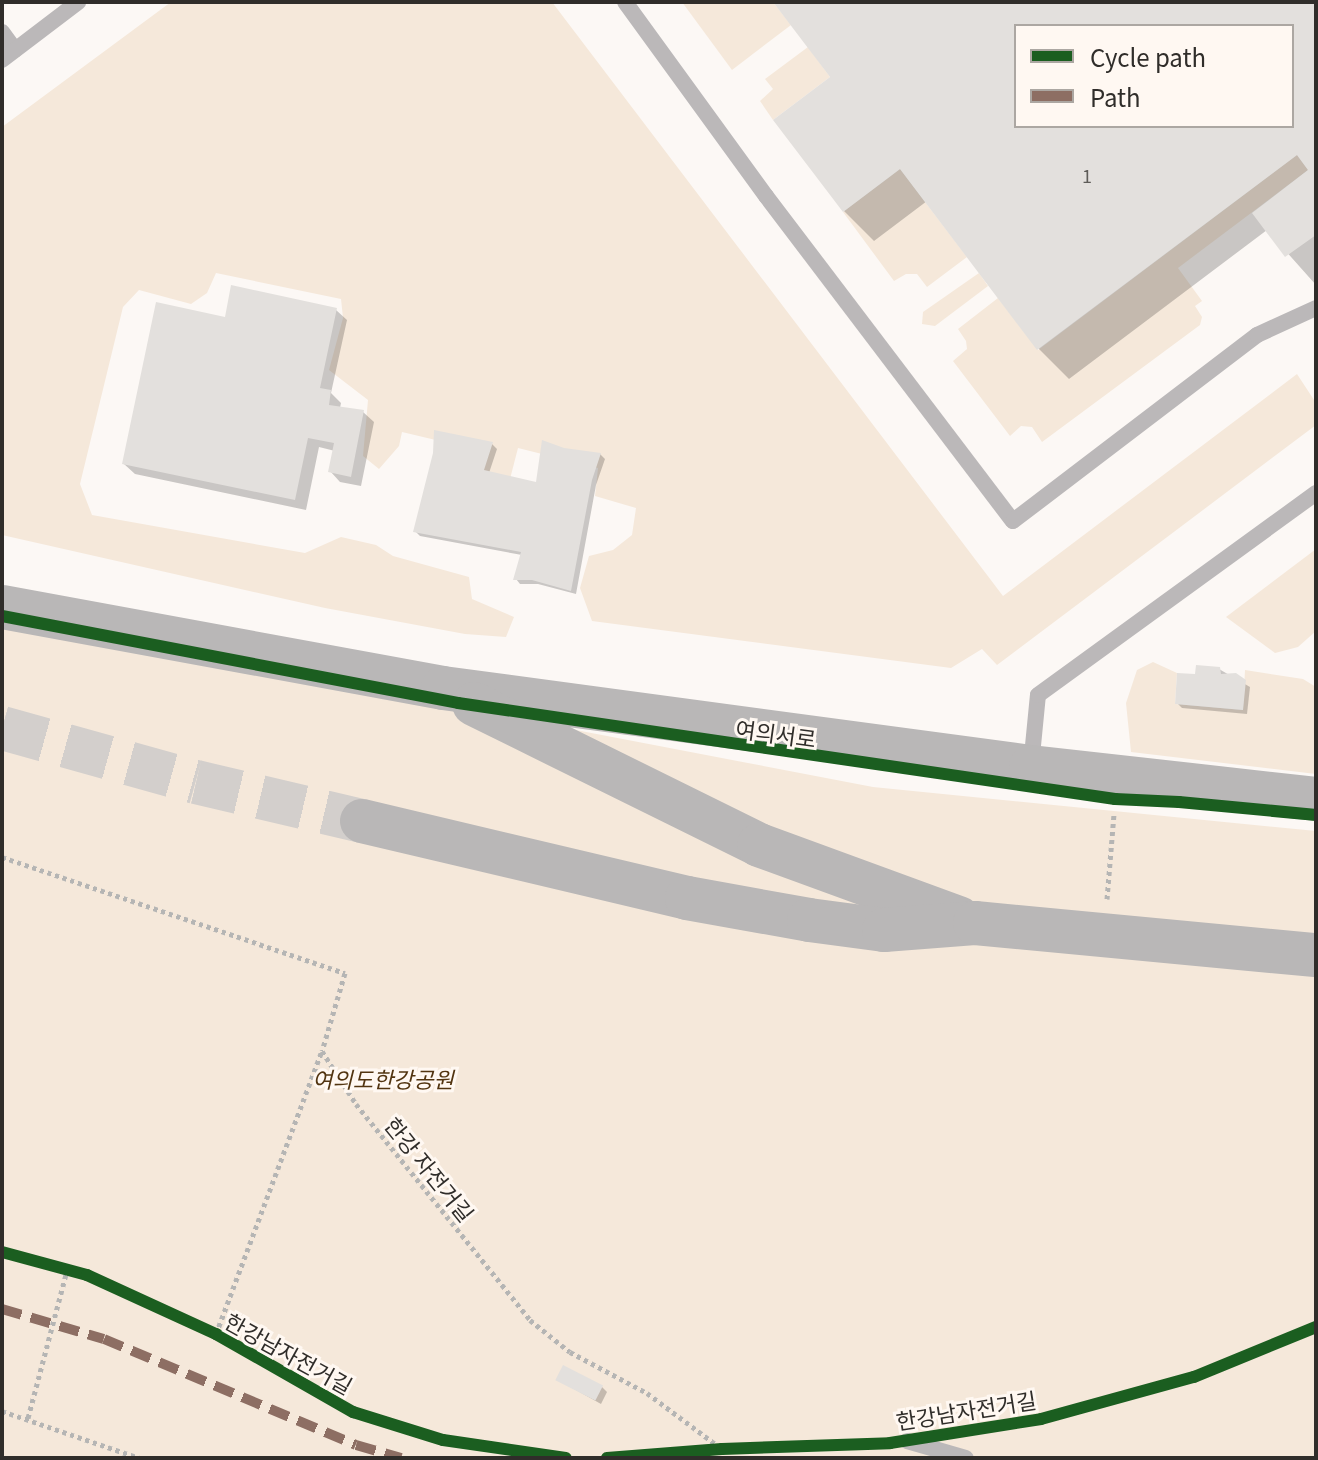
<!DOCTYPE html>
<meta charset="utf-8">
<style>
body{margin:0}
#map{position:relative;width:1318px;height:1460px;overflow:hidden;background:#fcf8f5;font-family:Georgia,"Noto Sans KR",serif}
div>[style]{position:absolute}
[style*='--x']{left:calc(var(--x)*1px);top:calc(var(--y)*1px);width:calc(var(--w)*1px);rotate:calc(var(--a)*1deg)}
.green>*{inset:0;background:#f5e8da}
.shadow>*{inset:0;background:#0003}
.building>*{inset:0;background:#e3e0dd;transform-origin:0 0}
.secondary-tunnel>*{height:44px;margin-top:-22px;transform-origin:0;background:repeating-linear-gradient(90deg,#d3cfcc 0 44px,transparent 0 66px)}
.path>*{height:5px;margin-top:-2.5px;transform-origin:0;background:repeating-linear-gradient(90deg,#b5b5b4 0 4px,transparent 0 8px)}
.service>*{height:16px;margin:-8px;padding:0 8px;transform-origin:8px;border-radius:8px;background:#bbb8b9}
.secondary>*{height:44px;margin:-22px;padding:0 22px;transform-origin:22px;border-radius:22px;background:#b9b7b7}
.quiet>*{height:10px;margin-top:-5px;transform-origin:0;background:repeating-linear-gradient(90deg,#8d6e63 0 20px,transparent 0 30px)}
.cycleway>*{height:12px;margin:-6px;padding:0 6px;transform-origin:6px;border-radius:6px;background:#1b5e20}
span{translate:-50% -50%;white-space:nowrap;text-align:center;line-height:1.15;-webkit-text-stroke:6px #fff8f2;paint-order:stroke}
.number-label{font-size:18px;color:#5e5c58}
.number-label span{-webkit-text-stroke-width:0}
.street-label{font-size:22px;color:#302d2a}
.park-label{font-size:22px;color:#523410;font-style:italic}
.frame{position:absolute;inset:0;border:4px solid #302d2a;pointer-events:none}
.legend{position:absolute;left:1014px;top:24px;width:280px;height:104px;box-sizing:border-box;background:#fff8f2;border:2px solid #aca7a2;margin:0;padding:10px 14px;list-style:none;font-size:24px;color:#302d2a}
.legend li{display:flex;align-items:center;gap:16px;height:40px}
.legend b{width:40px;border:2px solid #aca7a2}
</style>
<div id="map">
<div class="green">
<i style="clip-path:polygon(171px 2px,552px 2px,1003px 596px,1297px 374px,1316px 403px,1316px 425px,997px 665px,982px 649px,951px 668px,592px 621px,580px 588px,589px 556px,613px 550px,632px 535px,636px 508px,595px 496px,598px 468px,518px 448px,510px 479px,480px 472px,482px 451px,402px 432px,399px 446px,379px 469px,363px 456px,368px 400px,329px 370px,343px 318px,341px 299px,216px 273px,207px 293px,191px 304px,139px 290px,123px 307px,80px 484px,92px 515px,305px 553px,341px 537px,376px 545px,393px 556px,469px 577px,472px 599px,514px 617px,506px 637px,465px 634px,325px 608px,2px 535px,2px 127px)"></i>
<i style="clip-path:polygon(682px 2px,773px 2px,791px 25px,732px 70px)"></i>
<i style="clip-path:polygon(808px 47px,830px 77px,773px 120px,760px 101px,773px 89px,765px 79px)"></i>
<i style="clip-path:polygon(1297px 155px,1308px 170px,1178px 268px,1202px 301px,1195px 306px,1202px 317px,1200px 325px,1042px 442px,1032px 427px,1021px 426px,1010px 436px,953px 361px,967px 349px,966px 341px,958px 329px,998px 298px,1038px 350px)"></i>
<i style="clip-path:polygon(900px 169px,967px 257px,927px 287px,917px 274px,906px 274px,894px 281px,843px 212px)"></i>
<i style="clip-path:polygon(979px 273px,988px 286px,935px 326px,922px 324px,923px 312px)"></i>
<i style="clip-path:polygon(1316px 549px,1316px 631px,1298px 647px,1275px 653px,1226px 617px)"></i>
<i style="clip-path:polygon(2px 620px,873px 787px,1316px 831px,1316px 1458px,2px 1458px)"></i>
<i style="clip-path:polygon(1153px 662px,1177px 673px,1175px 704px,1243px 710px,1245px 670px,1303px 679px,1316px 687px,1316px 774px,1131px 752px,1126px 703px,1137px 670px)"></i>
</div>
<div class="shadow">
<i style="clip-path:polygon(evenodd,776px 2px,1316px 2px,1316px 285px,1267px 230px,1069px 379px,1039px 349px,927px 201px,874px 241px,844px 211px,833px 77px,776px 2px,1016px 26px,1292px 26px,1292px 126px,1016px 126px,1016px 26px)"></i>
<i style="clip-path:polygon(336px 310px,347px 320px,331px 393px,341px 403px,340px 408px,363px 412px,374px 422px,361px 486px,340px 482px,330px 471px,335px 451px,319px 447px,306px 510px,135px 474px,124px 464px,226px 319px)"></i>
<i style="clip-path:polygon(492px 444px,497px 449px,489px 473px,538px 485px,563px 450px,600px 454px,605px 459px,596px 485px,576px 594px,538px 584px,520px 584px,516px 579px,522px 555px,420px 536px,415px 531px)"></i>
<i style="clip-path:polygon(1219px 669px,1250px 687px,1247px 714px,1182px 708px,1177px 703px,1197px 677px)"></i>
<i style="clip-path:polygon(558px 1380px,602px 1387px,607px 1392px,601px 1404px)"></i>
</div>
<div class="building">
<i style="clip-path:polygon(evenodd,773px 2px,1316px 2px,1316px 235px,1285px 257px,1252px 213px,1308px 170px,1297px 155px,1037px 350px,900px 169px,843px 212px,773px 120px,830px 77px,773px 2px,1016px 26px,1292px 26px,1292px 126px,1016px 126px,1016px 26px)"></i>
<i style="clip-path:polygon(231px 285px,337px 308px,320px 388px,331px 390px,329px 405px,364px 410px,351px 477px,328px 472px,334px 443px,308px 438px,295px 500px,122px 464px,156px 302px,225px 317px)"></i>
<i style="clip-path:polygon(434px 430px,493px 442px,484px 470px,536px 482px,542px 440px,564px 448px,601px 453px,592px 480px,571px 591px,532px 580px,513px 580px,521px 552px,413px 532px,433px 453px)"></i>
<i style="clip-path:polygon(1196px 665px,1220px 667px,1221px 674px,1236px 673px,1246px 680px,1243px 710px,1175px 704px,1177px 673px,1195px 674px)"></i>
<i style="left:563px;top:1365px;width:45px;height:17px;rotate:27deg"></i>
</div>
<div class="secondary-tunnel">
<i style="--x:2;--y:728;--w:201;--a:15.6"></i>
<i style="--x:196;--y:782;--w:171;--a:13.2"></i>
</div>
<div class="path">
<i style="--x:2;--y:857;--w:362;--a:18.7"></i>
<i style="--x:345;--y:973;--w:81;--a:106.4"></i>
<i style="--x:322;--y:1051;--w:63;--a:57.3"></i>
<i style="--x:356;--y:1104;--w:277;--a:51.1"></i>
<i style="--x:530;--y:1320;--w:51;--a:38.7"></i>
<i style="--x:570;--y:1352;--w:87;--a:28"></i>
<i style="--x:647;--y:1393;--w:94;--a:36.7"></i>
<i style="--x:1107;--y:899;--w:86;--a:-85.3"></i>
<i style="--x:216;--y:1334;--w:302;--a:-69.5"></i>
<i style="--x:2;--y:1411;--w:145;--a:18.9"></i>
<i style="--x:28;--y:1418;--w:153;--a:-75.2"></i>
</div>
<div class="service">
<i style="--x:625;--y:2;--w:240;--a:54"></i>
<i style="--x:766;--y:196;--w:408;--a:52.8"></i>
<i style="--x:1013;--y:521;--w:307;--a:-37.3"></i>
<i style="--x:1257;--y:335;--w:65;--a:-24.6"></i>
<i style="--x:2;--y:32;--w:22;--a:54"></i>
<i style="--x:2;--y:60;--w:96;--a:-37.3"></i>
<i style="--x:1031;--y:766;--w:71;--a:-84.4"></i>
<i style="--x:1038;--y:695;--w:344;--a:-36"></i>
<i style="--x:907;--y:1441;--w:61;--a:16.1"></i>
</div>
<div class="secondary">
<i style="--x:2;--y:607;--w:448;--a:10.4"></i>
<i style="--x:443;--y:688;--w:593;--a:7.65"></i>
<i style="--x:1031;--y:767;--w:287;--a:6.4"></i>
<i style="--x:474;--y:704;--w:318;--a:26.3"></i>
<i style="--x:759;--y:845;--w:213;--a:20.1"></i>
<i style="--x:362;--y:821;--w:334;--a:13.3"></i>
<i style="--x:687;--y:898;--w:124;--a:10.2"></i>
<i style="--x:809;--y:920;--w:76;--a:7.6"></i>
<i style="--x:884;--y:930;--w:91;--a:-4.4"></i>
<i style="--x:975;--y:923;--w:342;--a:5.4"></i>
</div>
<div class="quiet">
<i style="--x:2;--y:1309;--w:106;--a:16.4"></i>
<i style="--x:104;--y:1339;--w:273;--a:22.8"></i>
<i style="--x:356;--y:1445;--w:47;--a:16.1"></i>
</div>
<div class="cycleway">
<i style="--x:2;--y:616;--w:464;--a:10.8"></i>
<i style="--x:458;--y:703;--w:664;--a:8.31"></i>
<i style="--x:1115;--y:799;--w:64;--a:2.7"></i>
<i style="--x:1179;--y:802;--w:138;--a:5.4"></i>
<i style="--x:2;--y:1252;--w:88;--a:15.1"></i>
<i style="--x:87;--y:1275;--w:142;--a:24.6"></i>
<i style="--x:216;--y:1334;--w:158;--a:29.7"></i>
<i style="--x:353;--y:1412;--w:94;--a:17.3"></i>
<i style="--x:443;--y:1440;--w:124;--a:8.3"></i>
<i style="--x:607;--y:1458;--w:115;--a:-4.5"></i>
<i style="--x:722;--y:1449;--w:168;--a:-2"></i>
<i style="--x:890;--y:1443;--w:153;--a:-9"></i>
<i style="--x:1041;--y:1419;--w:159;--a:-15.4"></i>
<i style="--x:1194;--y:1377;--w:132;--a:-22.3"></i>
</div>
<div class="number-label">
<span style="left:1087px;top:175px">1</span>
</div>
<div class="street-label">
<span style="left:776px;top:733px;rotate:8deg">여의서로</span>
<span style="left:430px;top:1169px;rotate:51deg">한강 자전거길</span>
<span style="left:289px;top:1353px;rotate:29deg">한강남자전거길</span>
<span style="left:966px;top:1410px;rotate:-9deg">한강남자전거길</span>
</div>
<div class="park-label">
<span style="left:383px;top:1079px">여의도한강공원</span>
</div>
<div class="frame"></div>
<ul class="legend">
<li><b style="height:10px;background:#1b5e20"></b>Cycle path</li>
<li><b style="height:10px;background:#8d6e63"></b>Path</li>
</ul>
</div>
